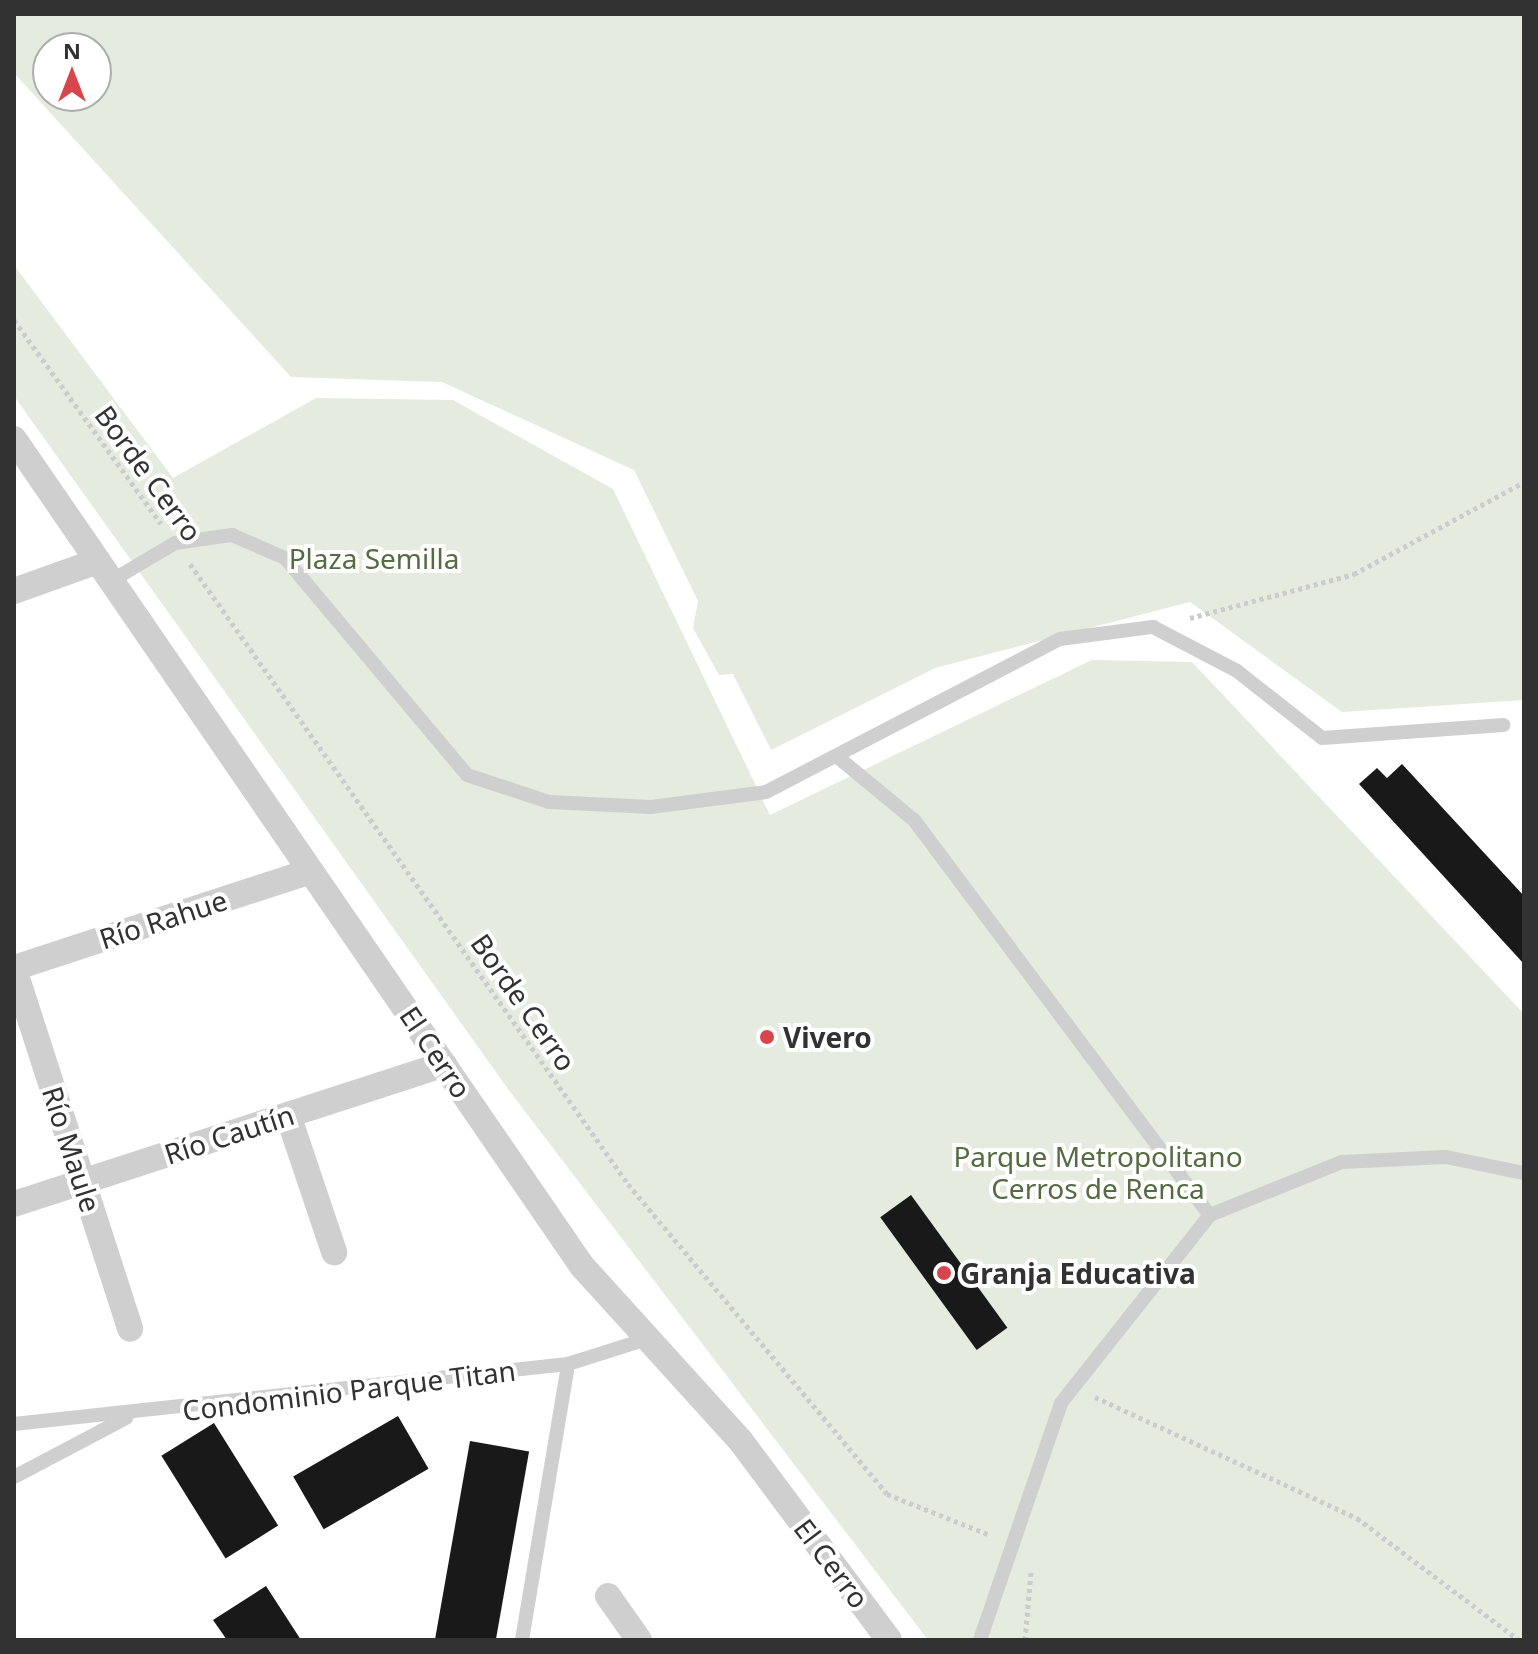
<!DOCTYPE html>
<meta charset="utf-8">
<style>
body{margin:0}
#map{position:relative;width:1538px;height:1654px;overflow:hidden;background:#fff;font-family:"Noto Sans",sans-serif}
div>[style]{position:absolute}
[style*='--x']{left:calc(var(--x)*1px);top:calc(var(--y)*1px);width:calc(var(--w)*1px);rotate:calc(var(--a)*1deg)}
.green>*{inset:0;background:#e5ebdf}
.building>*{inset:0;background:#191919;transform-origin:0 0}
.path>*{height:5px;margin-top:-2.5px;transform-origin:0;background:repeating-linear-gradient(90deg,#ccc 0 4px,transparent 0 8px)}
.service>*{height:14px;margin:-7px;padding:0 7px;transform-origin:7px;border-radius:7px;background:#cfcfcf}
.minor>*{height:26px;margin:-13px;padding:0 13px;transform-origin:13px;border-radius:13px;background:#cfcfcf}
.dots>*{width:22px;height:22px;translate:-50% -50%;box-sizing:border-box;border:4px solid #fff;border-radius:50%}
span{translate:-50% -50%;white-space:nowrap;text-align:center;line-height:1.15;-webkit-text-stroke:8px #fff;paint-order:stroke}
.street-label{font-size:28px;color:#323232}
.park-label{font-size:28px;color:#556b42}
.poi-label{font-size:28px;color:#323232;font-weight:700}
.left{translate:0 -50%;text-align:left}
.frame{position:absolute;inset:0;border:16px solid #323232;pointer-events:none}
.north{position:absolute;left:32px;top:32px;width:80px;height:80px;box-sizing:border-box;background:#fff;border:2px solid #adadad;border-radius:50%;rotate:0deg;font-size:22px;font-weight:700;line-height:32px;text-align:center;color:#323232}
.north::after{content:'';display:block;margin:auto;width:28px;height:36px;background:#d8464d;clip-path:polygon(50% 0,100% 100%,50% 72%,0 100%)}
</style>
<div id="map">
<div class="green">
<i style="clip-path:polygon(evenodd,14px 14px,1524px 14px,1524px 700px,1342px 712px,1190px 602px,935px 668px,771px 750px,733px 674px,719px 675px,693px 628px,698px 601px,634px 470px,442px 382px,291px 377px,14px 73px,14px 14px,48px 48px,96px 48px,96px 96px,48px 96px,48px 48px)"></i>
<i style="clip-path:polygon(14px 265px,173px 478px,316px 398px,453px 400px,613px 489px,770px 815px,1092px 660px,1192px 662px,1524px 1014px,1524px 1640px,928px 1640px,508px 1089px,14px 396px)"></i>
</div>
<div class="building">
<i style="clip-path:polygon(1402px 764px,1524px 896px,1524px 964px,1359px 784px,1377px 768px,1387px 778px)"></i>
<i style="left:911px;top:1195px;width:164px;height:38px;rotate:54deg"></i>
<i style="left:398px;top:1416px;width:61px;height:121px;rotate:60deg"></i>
<i style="left:214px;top:1423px;width:121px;height:62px;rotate:58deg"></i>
<i style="left:470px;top:1441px;width:60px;height:202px;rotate:10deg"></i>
<i style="clip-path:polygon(266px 1586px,301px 1640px,227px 1640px,213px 1620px)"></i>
</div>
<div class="path">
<i style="--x:14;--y:320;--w:251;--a:54.2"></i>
<i style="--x:190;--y:564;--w:759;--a:54.76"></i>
<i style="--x:628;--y:1184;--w:404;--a:50.1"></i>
<i style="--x:887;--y:1494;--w:111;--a:21.7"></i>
<i style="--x:1190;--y:618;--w:170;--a:-15"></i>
<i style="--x:1354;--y:574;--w:193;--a:-28.4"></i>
<i style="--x:1095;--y:1397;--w:289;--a:24.8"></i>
<i style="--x:1357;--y:1518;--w:203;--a:37"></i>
<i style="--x:1025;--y:1640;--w:68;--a:-85"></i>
</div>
<div class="service">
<i style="--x:111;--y:581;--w:74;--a:-30.7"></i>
<i style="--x:175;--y:543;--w:58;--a:-8"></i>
<i style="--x:232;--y:535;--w:58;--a:23.5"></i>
<i style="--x:285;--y:558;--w:283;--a:50"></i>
<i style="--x:467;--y:775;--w:86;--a:18.2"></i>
<i style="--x:549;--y:802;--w:102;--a:2.8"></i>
<i style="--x:651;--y:807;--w:116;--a:-7.4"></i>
<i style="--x:766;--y:792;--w:331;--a:-27.5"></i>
<i style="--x:1060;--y:639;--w:94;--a:-7.4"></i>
<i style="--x:1153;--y:627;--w:95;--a:27.6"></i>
<i style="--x:1237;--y:671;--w:108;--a:38.2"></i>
<i style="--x:1322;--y:738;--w:182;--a:-4.1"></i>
<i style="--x:840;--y:759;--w:96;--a:39.5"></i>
<i style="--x:914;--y:820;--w:494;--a:53.2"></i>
<i style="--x:14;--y:1424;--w:557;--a:-6.18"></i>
<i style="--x:568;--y:1364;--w:83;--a:-17.6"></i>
<i style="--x:14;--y:1477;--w:127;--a:-27.8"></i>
<i style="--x:522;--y:1640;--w:280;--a:-80.5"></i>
<i style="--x:980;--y:1640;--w:250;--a:-71.1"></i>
<i style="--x:1061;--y:1403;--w:240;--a:-51.6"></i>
<i style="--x:1210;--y:1215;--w:142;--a:-21.9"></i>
<i style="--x:1342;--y:1162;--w:104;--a:-2.8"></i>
<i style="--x:1446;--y:1157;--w:80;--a:11.6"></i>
</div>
<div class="minor">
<i style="--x:14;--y:439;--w:1003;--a:55.52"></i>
<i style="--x:582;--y:1266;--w:235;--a:47.8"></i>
<i style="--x:740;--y:1440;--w:249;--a:53.3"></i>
<i style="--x:14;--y:591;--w:89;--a:-19.7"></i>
<i style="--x:14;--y:968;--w:312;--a:-18.1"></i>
<i style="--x:14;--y:969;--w:378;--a:72.1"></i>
<i style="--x:288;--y:1115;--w:145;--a:71.4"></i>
<i style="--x:14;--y:1204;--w:452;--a:-18"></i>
<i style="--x:608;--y:1596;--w:54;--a:54.8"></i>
</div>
<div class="dots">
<i style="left:767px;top:1037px;background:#d8464d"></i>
<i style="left:944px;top:1273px;background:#d8464d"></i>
</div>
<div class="street-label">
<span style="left:149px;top:473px;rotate:54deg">Borde Cerro</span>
<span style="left:163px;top:919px;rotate:-18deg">Río Rahue</span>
<span style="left:524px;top:1002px;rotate:55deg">Borde Cerro</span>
<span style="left:436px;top:1052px;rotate:56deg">El Cerro</span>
<span style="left:229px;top:1134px;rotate:-18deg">Río Cautín</span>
<span style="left:72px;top:1149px;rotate:72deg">Río Maule</span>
<span style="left:349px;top:1390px;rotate:-7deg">Condominio Parque Titan</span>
<span style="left:832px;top:1563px;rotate:53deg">El Cerro</span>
</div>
<div class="park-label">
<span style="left:374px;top:558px">Plaza Semilla</span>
<span style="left:1098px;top:1172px">Parque Metropolitano<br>Cerros de Renca</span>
</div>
<div class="poi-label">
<span class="left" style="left:783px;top:1037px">Vivero</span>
<span class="left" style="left:960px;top:1273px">Granja Educativa</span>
</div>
<div class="frame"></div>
<div class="north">N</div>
</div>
